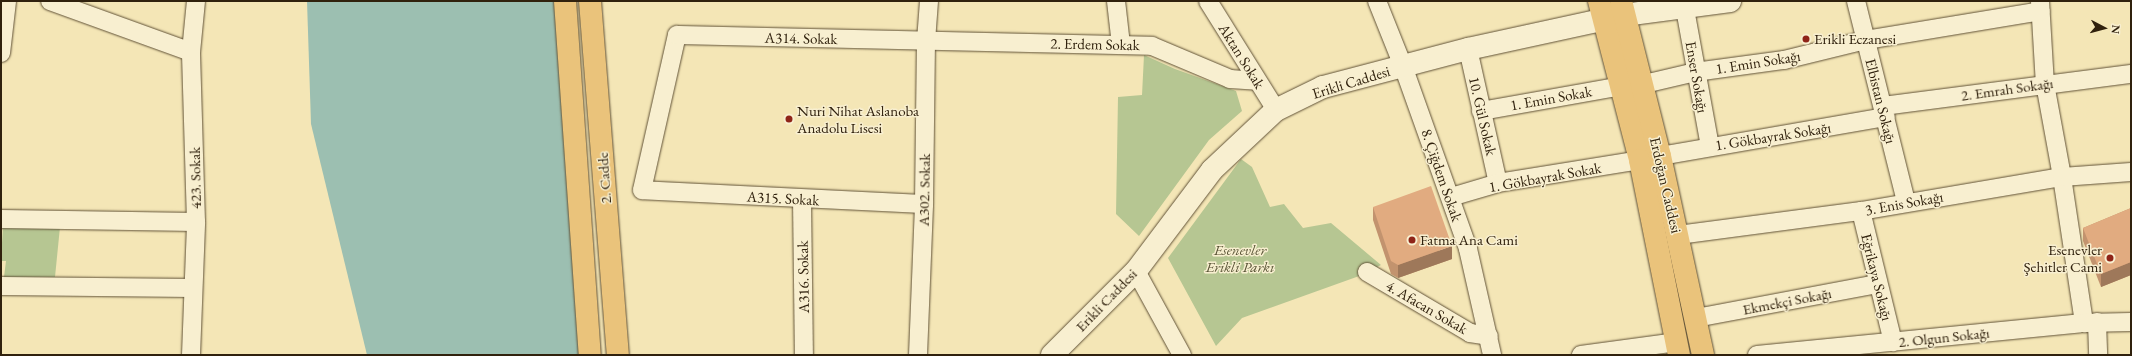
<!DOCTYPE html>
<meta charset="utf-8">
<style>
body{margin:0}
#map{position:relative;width:2132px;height:356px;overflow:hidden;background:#f4e6b6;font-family:"EB Garamond",serif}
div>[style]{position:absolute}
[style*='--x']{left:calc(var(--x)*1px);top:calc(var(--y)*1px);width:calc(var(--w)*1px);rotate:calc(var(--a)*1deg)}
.green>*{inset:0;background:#b6c692}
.water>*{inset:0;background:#9cbfb1}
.roads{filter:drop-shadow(0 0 1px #615237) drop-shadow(0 0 1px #615237)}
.street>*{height:18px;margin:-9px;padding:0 9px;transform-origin:9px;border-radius:9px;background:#f8efd0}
.secondary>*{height:22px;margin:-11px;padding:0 11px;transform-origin:11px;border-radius:11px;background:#f8efd0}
.primary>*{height:22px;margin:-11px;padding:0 11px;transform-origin:11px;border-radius:11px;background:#eac37b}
.wall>*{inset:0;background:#c2936e}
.shaded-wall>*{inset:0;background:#9e785a}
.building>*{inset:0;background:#e1ab80}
.dots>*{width:11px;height:11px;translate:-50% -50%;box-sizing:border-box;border:2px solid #f8efd0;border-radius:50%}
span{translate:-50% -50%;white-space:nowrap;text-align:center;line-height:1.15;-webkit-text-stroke:3px #f8efd0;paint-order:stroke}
.street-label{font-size:15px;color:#30210d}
.poi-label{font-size:15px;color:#30210d}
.left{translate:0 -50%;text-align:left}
.right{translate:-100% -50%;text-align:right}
.park-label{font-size:15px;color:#585335;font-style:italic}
.frame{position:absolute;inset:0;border:2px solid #30210d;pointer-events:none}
.north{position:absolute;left:2084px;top:8px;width:40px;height:40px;-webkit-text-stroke:3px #f8efd0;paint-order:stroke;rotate:96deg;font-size:11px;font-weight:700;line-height:16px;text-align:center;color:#30210d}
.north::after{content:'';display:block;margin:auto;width:14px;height:18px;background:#30210d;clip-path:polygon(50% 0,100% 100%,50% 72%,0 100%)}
</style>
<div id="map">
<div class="green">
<i style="clip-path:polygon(1144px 55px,1175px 69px,1236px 91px,1242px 111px,1209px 140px,1139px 236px,1116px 214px,1118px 97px,1142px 95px)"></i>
<i style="clip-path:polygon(1241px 159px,1252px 167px,1270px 207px,1284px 204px,1303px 228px,1331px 223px,1381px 265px,1362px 275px,1242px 318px,1216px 346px,1168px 258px)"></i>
<i style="clip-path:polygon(3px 225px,60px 227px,55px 277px,4px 277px,6px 261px,1px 261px)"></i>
</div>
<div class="water">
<i style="clip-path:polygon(307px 1px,568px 1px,595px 355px,367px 355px,311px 124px)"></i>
</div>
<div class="roads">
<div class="street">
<i style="--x:50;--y:1;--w:150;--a:19.9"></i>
<i style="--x:1116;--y:1;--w:44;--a:83.5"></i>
<i style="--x:1208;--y:1;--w:128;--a:58"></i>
<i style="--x:1377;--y:1;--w:70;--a:68.2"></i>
<i style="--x:1403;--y:66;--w:194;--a:70.4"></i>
<i style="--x:1468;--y:249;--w:109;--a:77.2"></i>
<i style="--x:1856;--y:1;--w:207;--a:76"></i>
<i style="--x:2040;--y:1;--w:83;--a:86.6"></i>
<i style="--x:2045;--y:84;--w:95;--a:79.6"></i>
<i style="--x:2062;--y:177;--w:148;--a:81.4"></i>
<i style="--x:1685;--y:9;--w:139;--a:79.7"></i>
<i style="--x:1468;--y:49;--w:137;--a:77.4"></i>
<i style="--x:1;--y:53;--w:52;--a:-83.4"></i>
<i style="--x:1640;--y:85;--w:57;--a:-13.3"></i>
<i style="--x:1695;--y:72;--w:90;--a:-7.7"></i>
<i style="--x:1784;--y:60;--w:84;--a:-13.7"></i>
<i style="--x:1866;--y:40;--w:177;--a:-9.4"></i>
<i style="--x:1883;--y:106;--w:250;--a:-7.4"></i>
<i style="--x:1481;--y:111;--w:142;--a:-10.1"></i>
<i style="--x:1660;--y:156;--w:229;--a:-9.8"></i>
<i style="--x:1451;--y:197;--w:49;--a:-16.6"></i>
<i style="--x:1498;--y:183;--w:144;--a:-9.2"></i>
<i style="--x:802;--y:199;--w:156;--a:89.3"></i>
<i style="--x:924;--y:204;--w:282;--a:-177.2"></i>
<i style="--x:642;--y:190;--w:159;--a:-77.3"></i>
<i style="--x:677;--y:35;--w:475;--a:1.3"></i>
<i style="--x:1152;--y:46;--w:85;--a:22.9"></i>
<i style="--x:1230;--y:79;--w:27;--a:4"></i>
<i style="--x:1861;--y:211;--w:135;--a:76.3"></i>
<i style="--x:1;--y:219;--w:195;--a:0.9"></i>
<i style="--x:1678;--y:235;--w:185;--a:-7.5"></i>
<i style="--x:1861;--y:211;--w:204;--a:-9.6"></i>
<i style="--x:2062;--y:177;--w:69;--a:-4.1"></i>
<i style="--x:1136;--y:271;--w:96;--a:61.3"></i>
<i style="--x:1367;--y:272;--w:120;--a:30.6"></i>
<i style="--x:1470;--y:333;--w:19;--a:9"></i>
<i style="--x:1;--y:286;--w:192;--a:0.6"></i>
<i style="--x:1696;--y:318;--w:185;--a:-10.6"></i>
<i style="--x:2097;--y:322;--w:33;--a:88"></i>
<i style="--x:191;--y:355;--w:133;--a:-87.8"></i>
<i style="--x:196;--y:222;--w:170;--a:-91.7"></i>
<i style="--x:191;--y:52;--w:51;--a:-84.4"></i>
<i style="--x:918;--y:355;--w:151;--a:-87.7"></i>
<i style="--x:924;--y:204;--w:163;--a:-89.3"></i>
<i style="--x:926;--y:41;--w:40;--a:-85.7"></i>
<i style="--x:1581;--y:355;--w:97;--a:-7.7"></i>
<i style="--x:1757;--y:355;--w:329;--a:-5.6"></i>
<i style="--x:2084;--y:323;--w:47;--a:-1.2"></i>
</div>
<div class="secondary">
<i style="--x:1052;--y:355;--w:119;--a:-45"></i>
<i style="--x:1136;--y:271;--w:126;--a:-53"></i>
<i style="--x:1212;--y:170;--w:88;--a:-43.2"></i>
<i style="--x:1276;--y:110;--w:52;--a:-26.1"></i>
<i style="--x:1323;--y:87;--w:150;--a:-14.7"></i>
<i style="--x:1468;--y:49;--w:160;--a:-12.3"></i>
<i style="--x:1624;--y:15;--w:107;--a:-7.5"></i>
</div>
<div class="primary">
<i style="--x:565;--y:1;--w:355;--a:86"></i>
<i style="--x:590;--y:1;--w:355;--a:85.5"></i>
<i style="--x:1599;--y:1;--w:164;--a:75.5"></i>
<i style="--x:1640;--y:160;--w:199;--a:78.7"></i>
<i style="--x:1621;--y:1;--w:160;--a:75.9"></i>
<i style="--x:1660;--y:156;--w:204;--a:77.8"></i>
</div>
</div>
<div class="wall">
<i style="clip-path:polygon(1373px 207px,1452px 259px,1398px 278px,1391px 274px,1373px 220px)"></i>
<i style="clip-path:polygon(2131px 208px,2131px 275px,2101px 287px,2083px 241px,2083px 228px)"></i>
</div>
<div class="shaded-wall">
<i style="clip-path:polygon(1452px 246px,1452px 259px,1398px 278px,1398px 265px)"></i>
<i style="clip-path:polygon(2131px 262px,2131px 275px,2101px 287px,2101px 274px)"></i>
</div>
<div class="building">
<i style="clip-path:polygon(1431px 186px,1452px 246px,1398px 265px,1391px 261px,1373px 207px)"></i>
<i style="clip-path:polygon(2131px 208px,2131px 262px,2101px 274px,2083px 228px)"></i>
</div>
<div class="dots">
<i style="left:1806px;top:39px;background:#8f2418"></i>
<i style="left:789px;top:119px;background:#8f2418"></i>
<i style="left:1412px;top:240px;background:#8f2418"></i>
<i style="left:2110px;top:258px;background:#8f2418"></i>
</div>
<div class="street-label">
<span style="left:801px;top:38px;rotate:1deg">A314. Sokak</span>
<span style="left:1095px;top:44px;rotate:1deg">2. Erdem Sokak</span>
<span style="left:1242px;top:56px;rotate:58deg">Aktan Sokak</span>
<span style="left:1758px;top:62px;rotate:-9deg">1. Emin Sokağı</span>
<span style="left:1697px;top:77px;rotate:80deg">Enser Sokağı</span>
<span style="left:1351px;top:82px;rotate:-17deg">Erikli Caddesi</span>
<span style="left:2007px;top:89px;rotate:-8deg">2. Emrah Sokağı</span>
<span style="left:1551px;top:98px;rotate:-10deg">1. Emin Sokak</span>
<span style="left:1881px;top:101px;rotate:76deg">Elbistan Sokağı</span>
<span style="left:1483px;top:116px;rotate:77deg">10. Gül Sokak</span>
<span style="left:1773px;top:136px;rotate:-9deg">1. Gökbayrak Sokağı</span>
<span style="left:1442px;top:175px;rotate:71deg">8. Çiğdem Sokak</span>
<span style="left:1545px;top:177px;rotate:-10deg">1. Gökbayrak Sokak</span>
<span style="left:195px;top:178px;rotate:-91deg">423. Sokak</span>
<span style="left:604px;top:178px;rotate:-94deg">2. Cadde</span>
<span style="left:1666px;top:185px;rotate:77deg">Erdoğan Caddesi</span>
<span style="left:924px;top:190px;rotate:-89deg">A302. Sokak</span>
<span style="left:783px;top:198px;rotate:3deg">A315. Sokak</span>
<span style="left:1904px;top:203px;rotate:-10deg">3. Enis Sokağı</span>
<span style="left:803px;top:277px;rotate:-91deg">A316. Sokak</span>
<span style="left:1877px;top:277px;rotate:76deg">Eğrikaya Sokağı</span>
<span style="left:1106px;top:300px;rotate:-46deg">Erikli Caddesi</span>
<span style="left:1787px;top:301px;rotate:-11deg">Ekmekçi Sokağı</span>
<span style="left:1427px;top:307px;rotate:30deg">4. Afacan Sokak</span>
<span style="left:1944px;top:337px;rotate:-6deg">2. Olgun Sokağı</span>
</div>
<div class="poi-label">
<span class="left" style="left:1814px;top:39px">Erikli Eczanesi</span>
<span class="left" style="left:797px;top:119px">Nuri Nihat Aslanoba<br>Anadolu Lisesi</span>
<span class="left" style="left:1420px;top:240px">Fatma Ana Cami</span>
<span class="right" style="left:2102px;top:258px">Esenevler<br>Şehitler Cami</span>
</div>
<div class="park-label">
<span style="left:1240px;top:258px">Esenevler<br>Erikli Parkı</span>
</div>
<div class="frame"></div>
<div class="north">N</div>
</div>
